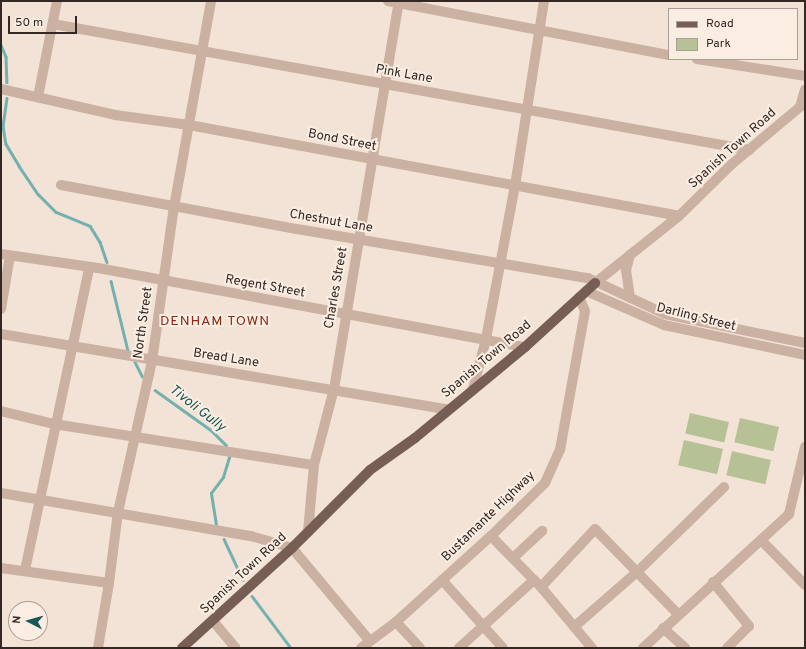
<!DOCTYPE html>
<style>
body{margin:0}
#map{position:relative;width:806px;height:649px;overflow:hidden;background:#f2e3d6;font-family:Overpass,sans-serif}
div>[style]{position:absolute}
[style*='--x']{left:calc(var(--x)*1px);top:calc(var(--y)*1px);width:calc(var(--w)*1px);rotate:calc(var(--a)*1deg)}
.green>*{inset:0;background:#b6c295;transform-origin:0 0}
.stream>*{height:2.5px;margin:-1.25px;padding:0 1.25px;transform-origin:1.25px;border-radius:1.25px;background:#73b1af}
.minor>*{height:10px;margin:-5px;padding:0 5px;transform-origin:5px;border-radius:5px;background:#cab1a1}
.major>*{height:10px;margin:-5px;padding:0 5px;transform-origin:5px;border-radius:5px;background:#775e54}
span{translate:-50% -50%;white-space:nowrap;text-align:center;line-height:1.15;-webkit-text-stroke:4px #faede2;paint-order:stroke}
.street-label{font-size:13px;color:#342825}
.neighbourhood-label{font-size:14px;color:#882b19;letter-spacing:1px}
.water-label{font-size:14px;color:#185857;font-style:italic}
.frame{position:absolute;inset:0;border:2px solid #342825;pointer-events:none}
.legend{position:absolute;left:668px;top:8px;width:130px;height:52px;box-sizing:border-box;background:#faede2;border:1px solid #ab9e96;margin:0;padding:5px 7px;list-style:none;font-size:12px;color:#342825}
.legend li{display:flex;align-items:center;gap:8px;height:20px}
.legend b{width:20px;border:1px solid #ab9e96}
.north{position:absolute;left:8px;top:601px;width:40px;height:40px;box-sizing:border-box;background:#faede2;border:1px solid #ab9e96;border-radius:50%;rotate:276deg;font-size:11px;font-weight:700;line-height:16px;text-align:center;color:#342825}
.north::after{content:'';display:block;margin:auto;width:14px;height:18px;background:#185857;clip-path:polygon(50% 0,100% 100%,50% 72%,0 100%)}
.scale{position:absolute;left:8px;top:16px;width:69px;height:18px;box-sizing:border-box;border:2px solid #342825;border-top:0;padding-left:5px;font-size:12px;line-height:14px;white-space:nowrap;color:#342825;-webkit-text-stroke:3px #faede2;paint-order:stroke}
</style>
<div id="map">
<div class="green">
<i style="left:690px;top:413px;width:40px;height:21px;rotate:13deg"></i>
<i style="left:740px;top:418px;width:40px;height:25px;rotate:13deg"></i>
<i style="left:684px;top:440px;width:40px;height:26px;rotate:13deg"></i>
<i style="left:732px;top:451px;width:40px;height:25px;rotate:13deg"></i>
</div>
<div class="stream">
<i style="--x:1;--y:45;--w:13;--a:67"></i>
<i style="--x:6;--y:57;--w:25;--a:88"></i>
<i style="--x:7;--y:98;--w:28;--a:98"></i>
<i style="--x:3;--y:126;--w:18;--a:81"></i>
<i style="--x:6;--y:144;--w:26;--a:59"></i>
<i style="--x:19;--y:166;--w:34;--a:56"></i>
<i style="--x:38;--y:194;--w:25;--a:45"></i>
<i style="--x:56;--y:212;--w:37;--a:22"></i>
<i style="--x:90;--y:226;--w:19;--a:58"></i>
<i style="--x:100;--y:242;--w:21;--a:71"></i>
<i style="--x:111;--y:281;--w:72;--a:76.3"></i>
<i style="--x:135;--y:362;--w:16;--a:63"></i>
<i style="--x:155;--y:390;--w:70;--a:35.7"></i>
<i style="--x:212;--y:431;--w:20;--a:45"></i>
<i style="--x:216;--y:525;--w:32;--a:-99"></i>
<i style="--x:211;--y:493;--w:20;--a:-53"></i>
<i style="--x:223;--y:477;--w:21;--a:-73"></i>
<i style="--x:224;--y:539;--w:45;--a:65.1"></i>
<i style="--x:252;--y:596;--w:65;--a:53.1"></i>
</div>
<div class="minor">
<i style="--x:388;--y:1;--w:286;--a:10.9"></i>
<i style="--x:53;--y:24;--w:708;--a:10.25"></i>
<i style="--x:697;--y:59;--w:109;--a:8.9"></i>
<i style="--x:1;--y:89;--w:117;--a:12.8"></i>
<i style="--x:115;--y:115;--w:75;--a:7.7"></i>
<i style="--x:189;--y:125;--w:498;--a:10.5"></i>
<i style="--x:38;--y:97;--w:98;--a:-78.8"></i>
<i style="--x:61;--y:185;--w:240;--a:10.6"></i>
<i style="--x:297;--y:229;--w:295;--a:9.6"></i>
<i style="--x:588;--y:278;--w:85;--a:25.1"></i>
<i style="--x:665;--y:314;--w:143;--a:11.7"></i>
<i style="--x:1;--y:254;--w:98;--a:8.2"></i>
<i style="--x:98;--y:268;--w:434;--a:10.5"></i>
<i style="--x:595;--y:283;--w:107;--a:-38.6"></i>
<i style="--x:679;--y:216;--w:74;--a:-44.5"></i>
<i style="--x:732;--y:164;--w:89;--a:-40"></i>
<i style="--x:800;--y:107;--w:18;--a:-74"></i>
<i style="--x:586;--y:291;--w:85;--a:23.6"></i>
<i style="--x:664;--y:325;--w:144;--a:12"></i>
<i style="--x:630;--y:298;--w:28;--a:-98"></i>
<i style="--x:626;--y:270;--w:16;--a:-75"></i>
<i style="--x:1;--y:309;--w:54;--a:-80.4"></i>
<i style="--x:1;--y:334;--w:453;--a:9.6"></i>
<i style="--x:473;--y:389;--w:52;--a:-75.4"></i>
<i style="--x:486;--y:339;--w:156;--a:-79.3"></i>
<i style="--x:515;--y:186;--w:187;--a:-81.1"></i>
<i style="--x:1;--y:411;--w:55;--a:13.8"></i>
<i style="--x:54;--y:424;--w:263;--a:9"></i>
<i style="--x:1;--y:493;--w:254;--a:9.8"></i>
<i style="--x:251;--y:536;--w:43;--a:16.3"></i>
<i style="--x:292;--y:548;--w:120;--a:50.1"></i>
<i style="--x:308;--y:532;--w:67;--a:-84.9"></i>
<i style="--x:314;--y:465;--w:79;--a:-75.3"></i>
<i style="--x:334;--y:389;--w:393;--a:-80.5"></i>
<i style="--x:491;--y:536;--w:62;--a:45.7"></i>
<i style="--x:761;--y:540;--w:63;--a:45.6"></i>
<i style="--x:513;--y:558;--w:40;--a:-43"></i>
<i style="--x:1;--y:568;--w:109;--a:7.9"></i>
<i style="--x:25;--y:570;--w:309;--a:-78"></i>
<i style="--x:442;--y:580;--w:91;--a:48.1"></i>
<i style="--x:713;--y:582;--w:57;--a:50.7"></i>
<i style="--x:749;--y:626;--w:31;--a:135"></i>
<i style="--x:541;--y:587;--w:80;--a:50.1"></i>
<i style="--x:213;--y:621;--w:35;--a:50"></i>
<i style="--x:396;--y:622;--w:35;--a:47"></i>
<i style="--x:574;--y:627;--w:82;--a:-41.1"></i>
<i style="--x:636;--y:573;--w:123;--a:-44.3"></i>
<i style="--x:663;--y:628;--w:30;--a:42"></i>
<i style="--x:98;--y:648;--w:66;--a:-80.4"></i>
<i style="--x:109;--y:583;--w:72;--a:-82.8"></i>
<i style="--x:118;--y:512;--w:155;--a:-77.3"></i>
<i style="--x:152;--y:361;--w:156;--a:-81.9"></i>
<i style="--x:174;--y:207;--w:209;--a:-79.8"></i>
<i style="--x:361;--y:648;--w:44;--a:-36.6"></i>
<i style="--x:396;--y:622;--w:128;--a:-42.2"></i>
<i style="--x:491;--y:536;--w:76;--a:-44.5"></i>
<i style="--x:545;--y:483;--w:36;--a:-66"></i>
<i style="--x:560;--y:450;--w:141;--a:-79.8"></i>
<i style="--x:585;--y:311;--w:15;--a:-113"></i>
<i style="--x:459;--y:648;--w:101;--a:-42.2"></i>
<i style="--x:534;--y:580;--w:10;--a:45"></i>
<i style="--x:541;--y:587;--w:79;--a:-47"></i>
<i style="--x:595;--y:529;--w:119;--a:45.7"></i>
<i style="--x:643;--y:648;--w:198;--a:-42.5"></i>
<i style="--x:789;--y:514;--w:69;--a:-76.6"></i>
</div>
<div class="major">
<i style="--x:182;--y:648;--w:149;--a:-42.3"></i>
<i style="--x:292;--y:548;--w:110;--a:-45"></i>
<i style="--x:370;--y:470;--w:55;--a:-35.4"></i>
<i style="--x:415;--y:438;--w:143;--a:-39.6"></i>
<i style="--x:525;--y:347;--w:95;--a:-42.4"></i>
</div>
<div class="street-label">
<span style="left:404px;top:75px;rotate:10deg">Pink Lane</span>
<span style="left:342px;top:141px;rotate:11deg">Bond Street</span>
<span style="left:733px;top:149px;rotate:-42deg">Spanish Town Road</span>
<span style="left:331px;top:222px;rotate:10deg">Chestnut Lane</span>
<span style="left:265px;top:287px;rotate:10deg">Regent Street</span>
<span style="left:337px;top:288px;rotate:-80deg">Charles Street</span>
<span style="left:696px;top:318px;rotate:14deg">Darling Street</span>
<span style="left:144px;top:323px;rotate:-82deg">North Street</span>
<span style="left:226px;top:359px;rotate:9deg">Bread Lane</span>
<span style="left:487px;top:360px;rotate:-40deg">Spanish Town Road</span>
<span style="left:489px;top:517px;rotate:-44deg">Bustamante Highway</span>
<span style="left:244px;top:574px;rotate:-43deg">Spanish Town Road</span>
</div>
<div class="neighbourhood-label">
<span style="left:215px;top:322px">DENHAM TOWN</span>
</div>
<div class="water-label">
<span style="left:197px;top:409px;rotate:38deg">Tivoli Gully</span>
</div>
<div class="frame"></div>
<ul class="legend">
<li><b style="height:5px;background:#775e54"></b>Road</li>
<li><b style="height:11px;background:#b6c295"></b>Park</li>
</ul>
<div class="north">N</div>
<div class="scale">50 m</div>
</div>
